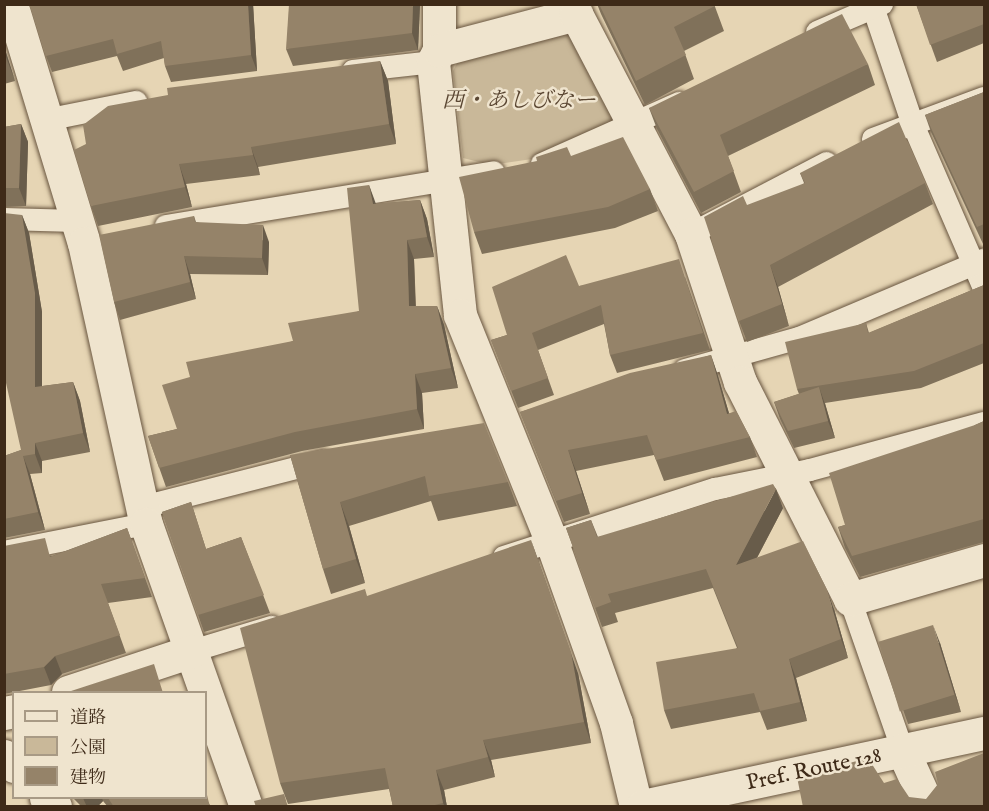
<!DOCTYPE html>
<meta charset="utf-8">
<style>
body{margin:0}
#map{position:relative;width:989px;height:811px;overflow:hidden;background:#e6d5b4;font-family:"IM FELL English","Noto Serif JP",serif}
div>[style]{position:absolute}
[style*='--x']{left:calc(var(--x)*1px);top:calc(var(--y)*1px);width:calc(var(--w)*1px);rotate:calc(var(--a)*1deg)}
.green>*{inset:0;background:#c9b899}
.roads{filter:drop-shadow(0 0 2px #68553f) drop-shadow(0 0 2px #68553f)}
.lane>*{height:22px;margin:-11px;padding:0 11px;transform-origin:11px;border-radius:11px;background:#efe4ce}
.street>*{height:33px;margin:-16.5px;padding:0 16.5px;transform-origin:16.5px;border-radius:16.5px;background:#efe4ce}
.secondary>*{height:33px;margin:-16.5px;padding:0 16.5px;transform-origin:16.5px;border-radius:16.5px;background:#efe4ce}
.wall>*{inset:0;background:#80715a}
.shaded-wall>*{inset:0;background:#685c4a}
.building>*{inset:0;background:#958369;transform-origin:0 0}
span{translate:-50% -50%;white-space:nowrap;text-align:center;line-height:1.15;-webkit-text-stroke:5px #efe4ce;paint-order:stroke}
.park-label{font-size:22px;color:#5a4632;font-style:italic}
.street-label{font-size:22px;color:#3e2a18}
.frame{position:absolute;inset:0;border:6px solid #3e2a18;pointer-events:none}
.legend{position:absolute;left:12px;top:691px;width:195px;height:108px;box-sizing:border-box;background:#efe4ce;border:2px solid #a89a85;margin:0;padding:8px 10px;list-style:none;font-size:18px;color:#3e2a18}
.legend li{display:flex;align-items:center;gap:12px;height:30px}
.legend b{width:30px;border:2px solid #a89a85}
</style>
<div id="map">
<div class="green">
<i style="clip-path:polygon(568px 30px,625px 120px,532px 159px,491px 165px,463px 158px,453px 71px,461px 55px)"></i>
</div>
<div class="roads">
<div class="lane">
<i style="--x:872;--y:4;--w:125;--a:71.3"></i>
<i style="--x:912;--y:122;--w:181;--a:66.6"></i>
<i style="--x:817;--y:32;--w:71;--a:-23.3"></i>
<i style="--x:353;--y:71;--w:81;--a:-6.4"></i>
<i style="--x:46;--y:120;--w:92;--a:-11.3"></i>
<i style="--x:873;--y:139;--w:118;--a:-20.3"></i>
<i style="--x:542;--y:164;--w:150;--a:-24"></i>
<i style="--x:4;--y:219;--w:73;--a:1.6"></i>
<i style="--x:166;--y:226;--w:332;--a:-9.3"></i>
<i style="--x:691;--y:234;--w:153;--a:-27.6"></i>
<i style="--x:685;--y:370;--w:118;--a:-15.7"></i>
<i style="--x:799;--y:338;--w:201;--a:-22.9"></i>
<i style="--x:143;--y:507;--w:186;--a:-14.3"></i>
<i style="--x:4;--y:552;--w:145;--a:-11.2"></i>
<i style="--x:504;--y:557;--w:222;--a:-17.9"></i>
<i style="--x:715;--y:489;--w:97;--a:-11.3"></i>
<i style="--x:810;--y:470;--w:180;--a:-15.1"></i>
<i style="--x:850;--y:599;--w:161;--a:70.8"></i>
<i style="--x:192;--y:651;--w:83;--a:-16.9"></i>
</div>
<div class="street">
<i style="--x:439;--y:4;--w:46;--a:90"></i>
<i style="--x:439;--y:50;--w:13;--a:117"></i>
<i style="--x:433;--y:62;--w:254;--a:83.9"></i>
<i style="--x:460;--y:315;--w:246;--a:68"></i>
<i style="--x:552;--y:543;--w:191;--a:70.4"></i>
<i style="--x:616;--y:723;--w:85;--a:76.5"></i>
<i style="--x:14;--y:13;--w:240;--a:73.1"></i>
<i style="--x:84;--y:243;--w:288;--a:77.6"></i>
<i style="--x:146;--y:524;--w:299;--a:70.5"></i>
<i style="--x:439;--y:50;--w:142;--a:-14.7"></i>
<i style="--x:576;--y:14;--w:248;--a:62.4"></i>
<i style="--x:691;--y:234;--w:156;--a:71.7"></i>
<i style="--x:740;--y:382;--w:243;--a:63.1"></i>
<i style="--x:850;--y:599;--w:140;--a:-16.2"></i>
<i style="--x:68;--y:692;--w:131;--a:-18.3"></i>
<i style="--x:4;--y:713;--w:10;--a:-11"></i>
<i style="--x:903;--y:751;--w:60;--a:65.6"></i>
<i style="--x:4;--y:756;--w:14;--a:45"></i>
<i style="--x:46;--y:798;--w:12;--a:42"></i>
</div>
<div class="secondary">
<i style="--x:643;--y:806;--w:349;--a:-12.1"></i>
</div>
</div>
<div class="wall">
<i style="clip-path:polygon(35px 4px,253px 4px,257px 71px,171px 82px,165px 66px,164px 58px,123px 71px,117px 56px,52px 72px,46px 56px)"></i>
<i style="clip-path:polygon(420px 4px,418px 50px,293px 66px,286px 49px)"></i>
<i style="clip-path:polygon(597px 4px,714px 4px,724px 31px,684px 51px,694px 79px,645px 105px,601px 14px)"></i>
<i style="clip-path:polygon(916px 4px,984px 4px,984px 43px,937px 62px)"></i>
<i style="clip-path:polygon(4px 46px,15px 81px,4px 84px)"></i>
<i style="clip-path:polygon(380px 61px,388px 81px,396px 144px,258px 167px,260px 175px,186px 184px,192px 207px,98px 226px,91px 206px)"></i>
<i style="clip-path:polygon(868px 64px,875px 85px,728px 156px,741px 192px,701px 213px,657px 129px,649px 108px)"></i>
<i style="clip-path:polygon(984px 92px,984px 244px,983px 244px,931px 132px,925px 115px)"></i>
<i style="clip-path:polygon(21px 124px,28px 142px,26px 206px,4px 207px,4px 127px)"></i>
<i style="clip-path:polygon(571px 156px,650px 189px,658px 211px,615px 228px,482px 254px,474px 232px)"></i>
<i style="clip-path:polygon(800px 173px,925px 183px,933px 204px,778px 287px,789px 326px,747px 342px,739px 321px,804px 183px)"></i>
<i style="clip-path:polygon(369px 185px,375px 204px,420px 200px,427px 219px,434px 257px,414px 259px,416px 306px,437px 306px,444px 325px,458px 388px,422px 393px,424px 429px,302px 451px,166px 487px,148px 436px,177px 429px,190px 377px,293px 341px,359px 311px)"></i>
<i style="clip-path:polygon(22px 215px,29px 233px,42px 312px,42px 386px,73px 382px,80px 401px,90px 452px,42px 461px,42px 473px,30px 474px,45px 530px,4px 538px,4px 456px,21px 450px)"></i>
<i style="clip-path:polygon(194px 216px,196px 222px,269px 242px,268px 275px,190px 274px,196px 299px,120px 320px,114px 302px)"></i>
<i style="clip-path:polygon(685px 277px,710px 350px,617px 373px,610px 355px,604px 324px,538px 350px,554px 395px,518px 408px,491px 340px,507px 335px,579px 286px)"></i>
<i style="clip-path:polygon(984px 285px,984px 363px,921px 388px,825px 403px,835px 438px,794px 448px,780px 419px,774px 402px,799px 394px,797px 389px,866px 323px,869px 333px)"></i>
<i style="clip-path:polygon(711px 355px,718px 376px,729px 413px,750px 437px,757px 457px,664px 481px,654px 455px,576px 471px,590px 514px,564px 522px,520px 412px)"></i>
<i style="clip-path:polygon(984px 421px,984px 542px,860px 577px,845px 548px,838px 527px,845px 525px,975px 425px)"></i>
<i style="clip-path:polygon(290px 455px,508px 482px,517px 506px,438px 521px,431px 501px,349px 526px,365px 583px,331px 594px,323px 569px)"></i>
<i style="clip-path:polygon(191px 502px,206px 549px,241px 537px,270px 613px,204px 632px,162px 512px)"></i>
<i style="clip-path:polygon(783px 508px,757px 558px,834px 609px,848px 658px,796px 678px,807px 721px,767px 730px,760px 712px,671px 729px,664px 710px,737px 648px,713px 588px,615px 613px,618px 622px,602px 627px,566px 528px,591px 520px,598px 537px)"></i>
<i style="clip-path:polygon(127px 528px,152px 597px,108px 603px,126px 653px,62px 674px,51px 685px,4px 694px,4px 546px,52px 556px)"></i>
<i style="clip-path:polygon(367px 596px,578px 673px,591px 743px,491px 760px,495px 777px,444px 790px,447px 807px,393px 807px,389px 789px,288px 804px,280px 783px)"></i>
<i style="clip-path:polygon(879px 642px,940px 643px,961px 712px,908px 724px)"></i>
<i style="clip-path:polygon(73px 798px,206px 798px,211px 807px,108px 807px,103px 801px,97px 807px,82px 807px)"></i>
</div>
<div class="shaded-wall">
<i style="clip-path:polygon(248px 4px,253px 4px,257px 71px,251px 55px)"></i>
<i style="clip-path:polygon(413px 4px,420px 4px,418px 50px,412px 33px)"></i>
<i style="clip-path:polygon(4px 46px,15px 81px,6px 57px,4px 51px)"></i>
<i style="clip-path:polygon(380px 61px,388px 81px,396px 144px,389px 124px)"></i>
<i style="clip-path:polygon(21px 124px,28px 142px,26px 206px,19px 188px)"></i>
<i style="clip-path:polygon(251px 147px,258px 167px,260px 175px,253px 155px)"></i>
<i style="clip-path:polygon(179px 164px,186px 184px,192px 207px,185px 187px)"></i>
<i style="clip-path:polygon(369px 185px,376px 204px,373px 204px)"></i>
<i style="clip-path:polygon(420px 200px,427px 219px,434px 257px,427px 237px)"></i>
<i style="clip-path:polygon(22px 215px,29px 233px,42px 312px,42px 405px,35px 387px)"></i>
<i style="clip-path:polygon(263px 225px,269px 242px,268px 275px,262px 258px)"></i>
<i style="clip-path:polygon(407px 240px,414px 259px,416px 326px,409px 306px)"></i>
<i style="clip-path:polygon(184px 256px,190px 274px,196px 299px,190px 282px)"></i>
<i style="clip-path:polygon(770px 265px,778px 287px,789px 326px,782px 304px)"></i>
<i style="clip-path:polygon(437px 306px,444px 325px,458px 388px,451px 368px)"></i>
<i style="clip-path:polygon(711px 355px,718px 376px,735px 434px,727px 414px)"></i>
<i style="clip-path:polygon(415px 374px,422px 393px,424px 429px,417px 409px)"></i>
<i style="clip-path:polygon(73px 382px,80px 401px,90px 452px,83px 433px)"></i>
<i style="clip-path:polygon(819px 387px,825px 404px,835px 438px,828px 421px)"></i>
<i style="clip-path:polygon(35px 443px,42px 461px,42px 473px,35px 454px)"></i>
<i style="clip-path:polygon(568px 450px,576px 471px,590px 514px,582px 493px)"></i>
<i style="clip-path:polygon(23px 456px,30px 474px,45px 530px,38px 512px)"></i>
<i style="clip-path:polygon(776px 489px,783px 508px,743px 584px,736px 565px)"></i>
<i style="clip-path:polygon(340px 502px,349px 526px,365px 583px,356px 559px)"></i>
<i style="clip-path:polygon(531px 540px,578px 673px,591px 743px,584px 722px)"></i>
<i style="clip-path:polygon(827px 590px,834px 609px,848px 658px,841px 639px)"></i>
<i style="clip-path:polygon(933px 625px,940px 643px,961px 712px,955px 695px)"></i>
<i style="clip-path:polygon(55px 656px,62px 674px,51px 685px,44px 667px)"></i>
<i style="clip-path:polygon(789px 659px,796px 678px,807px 721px,800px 702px)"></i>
<i style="clip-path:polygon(483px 740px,491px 760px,495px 777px,488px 757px)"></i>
<i style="clip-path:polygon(436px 770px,444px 790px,447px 807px,445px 807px,443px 803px)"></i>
<i style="clip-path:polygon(83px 798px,102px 798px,103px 801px,97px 807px,87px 807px)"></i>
</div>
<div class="building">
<i style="clip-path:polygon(35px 4px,248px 4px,251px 55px,165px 66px,161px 41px,117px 54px,113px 39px,46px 56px,30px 6px)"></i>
<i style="clip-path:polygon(289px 4px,413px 4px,412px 33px,286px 49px)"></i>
<i style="clip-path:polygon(599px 4px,714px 4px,715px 6px,674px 27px,686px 55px,636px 81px)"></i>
<i style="clip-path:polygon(916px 4px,984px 4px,984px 24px,930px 45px)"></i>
<i style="clip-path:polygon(842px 14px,868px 64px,720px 135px,734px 171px,694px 192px,649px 108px)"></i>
<i style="clip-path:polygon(380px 61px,389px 124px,251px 147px,253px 155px,179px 164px,185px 187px,91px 206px,74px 150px,86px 144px,83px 125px,108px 106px,168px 95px,167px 88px)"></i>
<i style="clip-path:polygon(984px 92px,984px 225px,984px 224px,977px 227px,925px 115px)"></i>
<i style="clip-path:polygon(899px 122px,925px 183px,770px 265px,782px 304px,739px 321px,704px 217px,743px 196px,747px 205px,805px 183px,800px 173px)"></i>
<i style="clip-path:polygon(21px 124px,19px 188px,4px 188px,4px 127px)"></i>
<i style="clip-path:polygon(623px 137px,650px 189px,608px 207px,474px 232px,459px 177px,537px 161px,536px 157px,567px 147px,571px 156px)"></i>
<i style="clip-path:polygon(369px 185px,373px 204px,420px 200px,427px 237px,407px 240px,409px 306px,437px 306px,451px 368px,415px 374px,417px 409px,295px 432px,159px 468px,148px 436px,177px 429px,162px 385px,190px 377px,186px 362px,293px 341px,288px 323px,359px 311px,347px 188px)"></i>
<i style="clip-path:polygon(4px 213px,22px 215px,35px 293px,35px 387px,73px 382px,83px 433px,35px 443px,35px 454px,23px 456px,38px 512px,4px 519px,4px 456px,21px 450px,4px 374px)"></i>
<i style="clip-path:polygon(194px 216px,195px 222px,263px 225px,262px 258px,184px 256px,190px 282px,114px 302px,99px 235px)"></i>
<i style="clip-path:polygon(566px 255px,579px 286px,679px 259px,703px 333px,610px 355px,601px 305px,532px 333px,548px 378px,511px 391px,491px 340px,507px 335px,492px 287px)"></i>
<i style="clip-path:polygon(984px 285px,984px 343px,914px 371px,797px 389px,785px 342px,866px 323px,868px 333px)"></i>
<i style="clip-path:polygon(711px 355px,727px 414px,736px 411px,750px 437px,656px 460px,647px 435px,568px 450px,582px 493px,556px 501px,520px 412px,630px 373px)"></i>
<i style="clip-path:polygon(819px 387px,828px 421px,788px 431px,774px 402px)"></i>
<i style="clip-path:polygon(984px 421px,984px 519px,852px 556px,838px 527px,845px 525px,829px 473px,975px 425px)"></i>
<i style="clip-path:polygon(484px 423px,508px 482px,429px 496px,425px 476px,340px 502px,356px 559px,323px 569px,290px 455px)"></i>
<i style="clip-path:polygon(773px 484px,776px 489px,736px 565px,803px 541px,827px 590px,841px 639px,789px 659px,800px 702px,760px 711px,754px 693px,664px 710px,656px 662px,738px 648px,706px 569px,608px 594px,611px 602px,595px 608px,566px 528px,591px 520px,597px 537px)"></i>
<i style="clip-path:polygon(191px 502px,206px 549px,241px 537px,264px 595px,198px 615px,162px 512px)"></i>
<i style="clip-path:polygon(127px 528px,145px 578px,101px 584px,120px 635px,55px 656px,44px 667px,4px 674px,4px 546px,45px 538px,50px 557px)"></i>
<i style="clip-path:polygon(531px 540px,571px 652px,584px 722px,483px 740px,488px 757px,436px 770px,443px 803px,427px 807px,393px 807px,385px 768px,280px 783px,240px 628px,365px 589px,367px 596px)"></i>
<i style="left:933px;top:625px;width:73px;height:57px;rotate:73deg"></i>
<i style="clip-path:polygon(154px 664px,163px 693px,52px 693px,53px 691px,68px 692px)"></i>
<i style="clip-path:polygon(984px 753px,984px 807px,803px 807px,797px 777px,868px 758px,884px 783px,897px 779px,909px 797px,926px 799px,938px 784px,935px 772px)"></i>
<i style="clip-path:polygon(206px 791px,210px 807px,114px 807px,108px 798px,206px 798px)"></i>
<i style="clip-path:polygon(284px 794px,288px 807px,256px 807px,254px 801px)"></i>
</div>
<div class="park-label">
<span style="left:519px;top:102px">西・あしびなー</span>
</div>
<div class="street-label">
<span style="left:814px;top:770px;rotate:-12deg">Pref. Route 128</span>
</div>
<div class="frame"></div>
<ul class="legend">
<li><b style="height:8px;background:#efe4ce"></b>道路</li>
<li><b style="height:16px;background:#c9b899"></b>公園</li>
<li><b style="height:16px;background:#958369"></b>建物</li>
</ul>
</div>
